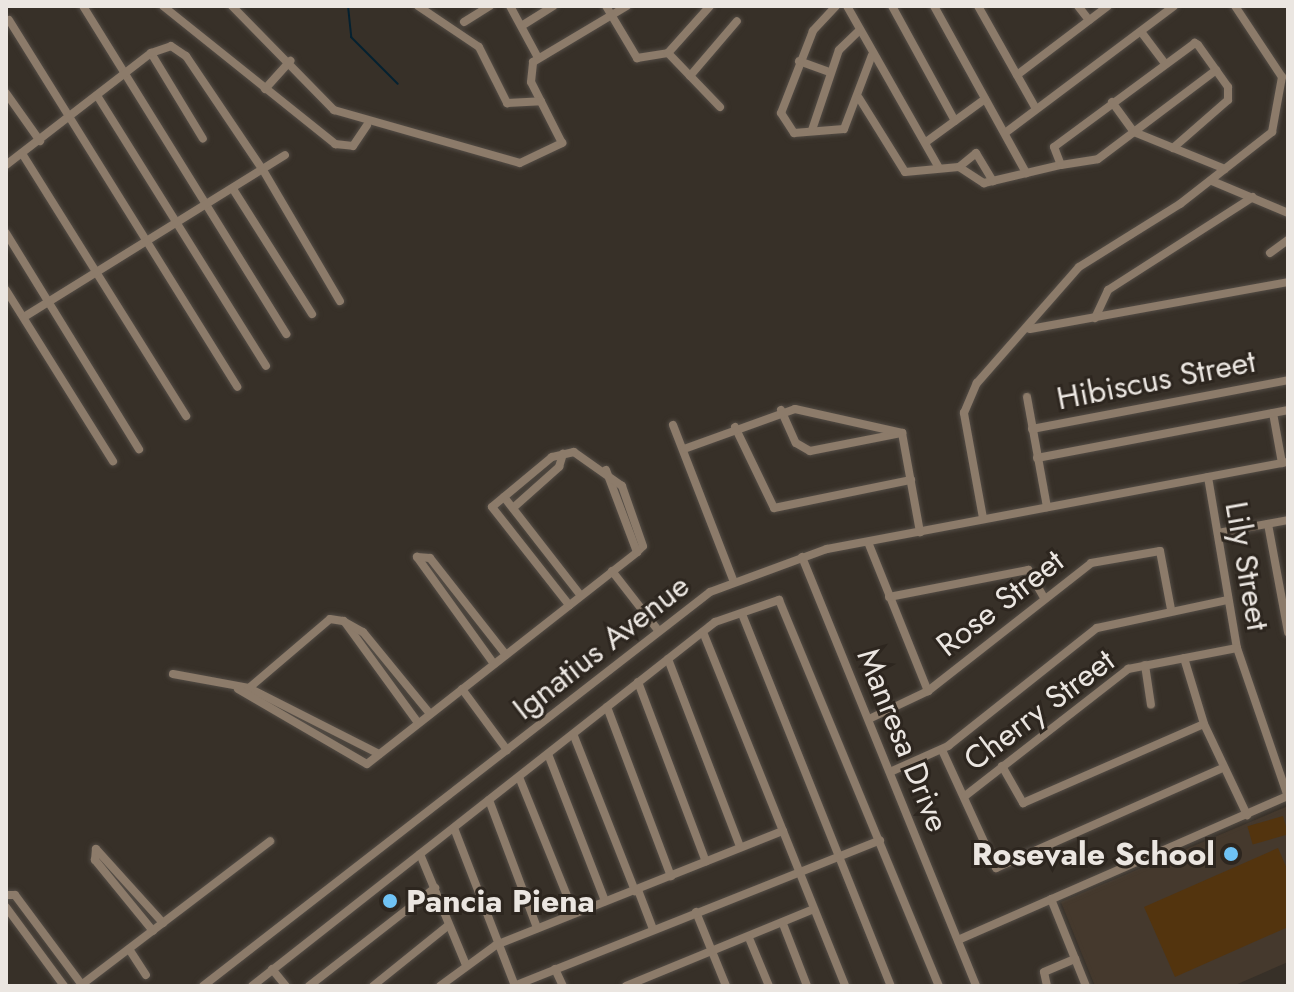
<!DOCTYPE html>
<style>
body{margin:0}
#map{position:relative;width:1294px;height:992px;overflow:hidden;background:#373028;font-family:Jost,sans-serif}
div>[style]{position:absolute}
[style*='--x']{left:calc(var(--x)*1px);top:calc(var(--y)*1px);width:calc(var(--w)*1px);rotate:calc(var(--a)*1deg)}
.built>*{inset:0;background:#45392d}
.green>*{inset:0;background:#53340e;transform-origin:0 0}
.stream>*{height:2px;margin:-1px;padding:0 1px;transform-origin:1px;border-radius:1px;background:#052130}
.roads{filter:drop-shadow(0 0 2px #544d46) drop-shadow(0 0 2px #544d46)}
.minor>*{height:8px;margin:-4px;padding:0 4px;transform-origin:4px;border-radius:4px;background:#8c7b6a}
.dots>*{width:22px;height:22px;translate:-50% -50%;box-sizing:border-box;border:4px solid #2d261f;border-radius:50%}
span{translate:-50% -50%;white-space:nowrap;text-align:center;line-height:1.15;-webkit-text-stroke:6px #2d261f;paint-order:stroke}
.street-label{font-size:32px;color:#ebe6e1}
.poi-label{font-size:32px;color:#ebe6e1;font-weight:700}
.right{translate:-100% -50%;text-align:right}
.left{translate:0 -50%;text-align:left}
.frame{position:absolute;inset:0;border:8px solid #ebe6e1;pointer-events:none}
</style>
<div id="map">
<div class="built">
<i style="clip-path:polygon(1288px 806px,1288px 962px,1233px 986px,1095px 986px,1061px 902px)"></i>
</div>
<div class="green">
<i style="left:1283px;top:816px;width:19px;height:37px;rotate:74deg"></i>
<i style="clip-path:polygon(1278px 848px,1288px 871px,1288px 927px,1175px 977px,1144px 907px)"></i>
</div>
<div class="stream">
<i style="--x:348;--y:6;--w:31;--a:84"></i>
<i style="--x:351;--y:37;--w:66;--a:45"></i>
</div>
<div class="roads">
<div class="minor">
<i style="--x:83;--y:6;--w:386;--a:58.2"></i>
<i style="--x:163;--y:6;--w:221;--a:38.7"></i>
<i style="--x:335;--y:144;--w:18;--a:6"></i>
<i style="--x:353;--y:146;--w:25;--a:-56"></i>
<i style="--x:232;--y:6;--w:146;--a:45.6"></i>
<i style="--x:334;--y:110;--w:193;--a:15.9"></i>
<i style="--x:520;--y:163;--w:47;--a:-25.5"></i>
<i style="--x:562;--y:143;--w:68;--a:-116.9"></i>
<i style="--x:531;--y:82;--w:20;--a:-84"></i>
<i style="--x:533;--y:62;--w:109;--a:-30.8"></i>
<i style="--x:418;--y:6;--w:73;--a:33.9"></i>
<i style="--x:479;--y:47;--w:63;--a:63.4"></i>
<i style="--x:507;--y:103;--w:34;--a:-3"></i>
<i style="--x:510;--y:6;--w:57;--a:61.6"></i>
<i style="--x:606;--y:6;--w:61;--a:59.2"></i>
<i style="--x:637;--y:58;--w:31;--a:-9"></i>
<i style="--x:668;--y:53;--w:75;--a:46.1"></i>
<i style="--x:836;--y:6;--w:34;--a:133"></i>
<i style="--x:813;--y:31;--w:88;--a:111.3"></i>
<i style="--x:781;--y:113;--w:24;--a:57"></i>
<i style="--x:794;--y:133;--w:50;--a:-4.6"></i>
<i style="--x:844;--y:129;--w:79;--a:-69.3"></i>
<i style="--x:847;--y:6;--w:186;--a:60.4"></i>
<i style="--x:892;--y:6;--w:131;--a:61.3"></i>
<i style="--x:934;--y:6;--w:191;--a:61.1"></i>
<i style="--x:978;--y:6;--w:118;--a:60.6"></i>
<i style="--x:1078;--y:6;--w:18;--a:52"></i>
<i style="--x:9;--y:20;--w:432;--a:58.1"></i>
<i style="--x:464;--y:22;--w:31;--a:-32"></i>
<i style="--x:523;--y:25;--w:36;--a:-32"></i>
<i style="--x:1142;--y:33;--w:38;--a:53"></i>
<i style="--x:151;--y:53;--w:100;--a:58.8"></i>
<i style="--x:668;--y:53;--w:63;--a:-48.2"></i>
<i style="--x:799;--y:61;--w:33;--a:20"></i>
<i style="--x:1017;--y:75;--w:114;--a:-37.2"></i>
<i style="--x:690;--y:76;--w:72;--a:-49.5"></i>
<i style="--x:265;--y:89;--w:38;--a:-48"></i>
<i style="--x:6;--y:93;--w:59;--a:54.7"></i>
<i style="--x:98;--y:97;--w:317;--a:58"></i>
<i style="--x:859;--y:98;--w:87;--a:58.1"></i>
<i style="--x:905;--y:172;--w:54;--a:-5.3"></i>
<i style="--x:959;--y:167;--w:30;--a:33"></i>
<i style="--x:984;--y:183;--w:79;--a:-13.2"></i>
<i style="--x:1112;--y:102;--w:37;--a:54"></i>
<i style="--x:1134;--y:132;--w:98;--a:22.1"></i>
<i style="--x:812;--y:130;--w:84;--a:-71.4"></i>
<i style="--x:839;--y:50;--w:29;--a:-44"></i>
<i style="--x:1005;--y:133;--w:211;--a:-36.9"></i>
<i style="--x:926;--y:142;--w:73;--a:-36.1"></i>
<i style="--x:1173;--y:148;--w:73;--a:-41.1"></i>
<i style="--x:1228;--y:100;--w:13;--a:-90"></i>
<i style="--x:1228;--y:87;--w:52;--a:-125.5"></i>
<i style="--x:1198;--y:45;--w:4;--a:-146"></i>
<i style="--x:1195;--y:43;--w:175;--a:143.6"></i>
<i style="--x:1054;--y:147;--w:19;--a:69"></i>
<i style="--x:1061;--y:165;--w:37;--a:-9"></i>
<i style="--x:1098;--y:159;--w:148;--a:-37"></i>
<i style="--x:23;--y:155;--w:308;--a:58"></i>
<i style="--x:6;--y:165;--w:183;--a:-37.7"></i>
<i style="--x:151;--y:53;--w:21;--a:-19"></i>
<i style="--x:171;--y:46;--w:18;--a:34"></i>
<i style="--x:186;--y:56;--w:138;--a:56"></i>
<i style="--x:263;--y:170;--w:152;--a:59.6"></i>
<i style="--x:959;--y:167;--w:22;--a:-39"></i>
<i style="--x:976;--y:153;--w:33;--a:59"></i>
<i style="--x:1212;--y:181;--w:82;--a:22.8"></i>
<i style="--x:233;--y:189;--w:148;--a:57.7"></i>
<i style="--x:6;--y:233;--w:254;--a:58.4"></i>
<i style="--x:1270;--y:253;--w:22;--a:-36"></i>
<i style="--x:6;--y:290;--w:202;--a:58"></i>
<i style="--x:24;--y:317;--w:307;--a:-31.8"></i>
<i style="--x:1095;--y:318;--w:31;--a:-65"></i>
<i style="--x:1108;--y:290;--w:172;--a:-32.7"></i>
<i style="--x:1030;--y:329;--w:262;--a:-10.3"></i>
<i style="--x:1027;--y:397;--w:112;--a:79.7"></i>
<i style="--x:781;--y:410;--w:36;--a:66"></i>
<i style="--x:796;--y:443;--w:16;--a:30"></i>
<i style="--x:810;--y:451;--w:94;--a:-11.1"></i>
<i style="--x:1273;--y:413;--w:51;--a:79.8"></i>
<i style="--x:673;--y:425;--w:168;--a:68.8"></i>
<i style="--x:735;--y:427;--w:90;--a:64.3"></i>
<i style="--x:774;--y:508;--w:140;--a:-11.6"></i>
<i style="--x:1032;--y:429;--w:261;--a:-10.8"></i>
<i style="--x:902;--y:433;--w:101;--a:79.7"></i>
<i style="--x:684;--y:449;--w:118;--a:-19.8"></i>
<i style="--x:795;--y:409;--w:110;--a:12.6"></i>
<i style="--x:1037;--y:458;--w:256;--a:-10.8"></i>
<i style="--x:606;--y:470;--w:88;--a:69.3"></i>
<i style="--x:1208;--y:477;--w:173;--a:80.4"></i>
<i style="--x:1237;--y:648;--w:157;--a:71.1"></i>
<i style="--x:504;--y:497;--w:125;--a:52.1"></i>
<i style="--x:513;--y:508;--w:62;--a:-41.7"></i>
<i style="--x:559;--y:467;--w:14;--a:-73"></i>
<i style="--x:983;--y:518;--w:107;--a:-100.3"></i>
<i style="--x:964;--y:413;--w:33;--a:-67"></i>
<i style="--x:977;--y:383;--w:154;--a:-48.7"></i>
<i style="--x:1079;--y:267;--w:119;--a:-32"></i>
<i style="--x:1180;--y:204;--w:117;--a:-38"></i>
<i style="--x:1272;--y:132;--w:56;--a:-79.7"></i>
<i style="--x:1282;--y:77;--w:85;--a:-123.5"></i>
<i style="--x:1268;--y:524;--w:110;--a:79.5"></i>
<i style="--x:1218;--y:533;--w:71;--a:-10.5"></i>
<i style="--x:868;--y:542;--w:161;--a:68.1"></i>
<i style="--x:802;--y:557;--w:463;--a:67.9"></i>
<i style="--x:612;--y:571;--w:75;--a:52.1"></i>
<i style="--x:889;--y:597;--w:142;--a:-11"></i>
<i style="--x:1028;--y:570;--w:32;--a:60"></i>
<i style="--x:742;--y:614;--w:401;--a:68.2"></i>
<i style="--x:344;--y:621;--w:126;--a:54"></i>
<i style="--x:703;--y:632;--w:381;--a:68.1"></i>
<i style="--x:1184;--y:658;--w:69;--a:73.1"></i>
<i style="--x:1204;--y:724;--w:101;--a:64.7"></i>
<i style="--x:668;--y:659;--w:201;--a:69"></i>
<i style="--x:494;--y:664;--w:132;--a:-125.7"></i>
<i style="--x:417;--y:557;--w:13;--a:4"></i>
<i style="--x:430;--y:558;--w:123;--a:51.9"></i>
<i style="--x:1145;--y:665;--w:40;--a:81.5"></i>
<i style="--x:173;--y:674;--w:77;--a:10.4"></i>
<i style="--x:249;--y:688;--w:146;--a:26.9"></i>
<i style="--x:638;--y:682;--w:192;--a:69.3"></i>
<i style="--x:249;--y:688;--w:106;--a:-40.4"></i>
<i style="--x:330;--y:619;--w:13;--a:9"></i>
<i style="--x:343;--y:621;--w:23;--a:29"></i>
<i style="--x:363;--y:632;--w:106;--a:50.7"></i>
<i style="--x:238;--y:689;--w:149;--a:30.2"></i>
<i style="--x:367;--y:764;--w:343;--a:-38.1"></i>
<i style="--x:637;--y:552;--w:8;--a:-45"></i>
<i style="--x:643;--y:546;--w:64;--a:-109.3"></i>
<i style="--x:622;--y:486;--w:59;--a:-144.7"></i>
<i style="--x:574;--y:452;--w:23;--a:167"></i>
<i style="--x:552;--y:457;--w:78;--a:140.2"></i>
<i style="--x:492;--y:507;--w:125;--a:51.8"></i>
<i style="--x:462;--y:689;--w:76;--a:53.6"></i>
<i style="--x:607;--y:707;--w:181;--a:69.3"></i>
<i style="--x:869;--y:719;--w:65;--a:-25.4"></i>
<i style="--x:928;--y:691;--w:207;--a:-38.1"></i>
<i style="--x:1091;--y:563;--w:70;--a:-9.9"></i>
<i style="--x:1160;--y:551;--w:59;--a:79.3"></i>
<i style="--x:574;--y:736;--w:167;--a:68.5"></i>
<i style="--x:942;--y:750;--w:130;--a:65.4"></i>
<i style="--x:996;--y:868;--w:248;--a:-23.8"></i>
<i style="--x:548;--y:754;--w:158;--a:68.8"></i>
<i style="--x:1002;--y:766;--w:43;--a:60.4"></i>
<i style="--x:1023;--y:803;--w:197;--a:-23.6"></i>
<i style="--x:890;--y:772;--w:64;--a:-24.1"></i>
<i style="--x:948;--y:746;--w:190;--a:-38.4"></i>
<i style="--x:1097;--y:628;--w:134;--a:-12.1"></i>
<i style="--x:519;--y:777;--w:147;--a:68"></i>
<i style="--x:965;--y:796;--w:207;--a:-37.9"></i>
<i style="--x:1128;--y:669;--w:111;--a:-10.9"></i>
<i style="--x:489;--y:800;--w:137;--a:69.4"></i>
<i style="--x:454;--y:828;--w:169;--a:68.9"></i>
<i style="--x:420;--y:854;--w:120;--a:67.5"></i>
<i style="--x:638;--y:890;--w:42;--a:69"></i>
<i style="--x:6;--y:895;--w:9;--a:0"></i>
<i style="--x:15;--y:895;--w:112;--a:53.3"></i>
<i style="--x:1051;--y:899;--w:94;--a:68.1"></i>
<i style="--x:6;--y:907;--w:98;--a:53.7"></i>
<i style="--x:696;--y:912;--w:80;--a:67.9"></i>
<i style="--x:783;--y:924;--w:66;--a:68.8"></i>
<i style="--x:153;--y:931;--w:92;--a:-129.2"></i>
<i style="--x:95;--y:860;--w:11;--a:-85"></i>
<i style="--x:96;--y:849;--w:100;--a:47.8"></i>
<i style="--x:749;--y:938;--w:52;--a:67.4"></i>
<i style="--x:958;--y:940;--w:359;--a:-23.6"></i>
<i style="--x:129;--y:949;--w:31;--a:57"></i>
<i style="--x:272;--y:969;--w:22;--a:51"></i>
<i style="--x:555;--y:969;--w:19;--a:65"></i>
<i style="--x:80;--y:986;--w:239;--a:-37.3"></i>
<i style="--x:203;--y:986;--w:642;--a:-37.85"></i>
<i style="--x:710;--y:592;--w:125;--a:-20.2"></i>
<i style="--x:827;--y:549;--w:469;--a:-10.7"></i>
<i style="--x:252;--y:986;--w:589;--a:-38.17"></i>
<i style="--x:715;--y:622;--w:68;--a:-19"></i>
<i style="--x:779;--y:600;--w:418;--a:67.5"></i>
<i style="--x:309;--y:986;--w:160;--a:-37.9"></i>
<i style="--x:373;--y:986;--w:97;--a:-38.8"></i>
<i style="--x:440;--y:986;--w:69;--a:-36.2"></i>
<i style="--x:496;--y:945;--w:309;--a:-21.7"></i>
<i style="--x:514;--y:986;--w:394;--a:-21.7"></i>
<i style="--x:626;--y:986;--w:203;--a:-22.3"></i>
<i style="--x:1047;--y:986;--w:14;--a:-102"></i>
<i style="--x:1044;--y:972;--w:34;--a:-23"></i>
</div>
</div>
<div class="dots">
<i style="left:1231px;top:854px;background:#6fc2f4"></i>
<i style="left:390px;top:901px;background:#6fc2f4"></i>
</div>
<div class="street-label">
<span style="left:1156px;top:380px;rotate:-11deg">Hibiscus Street</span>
<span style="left:1247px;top:566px;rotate:80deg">Lily Street</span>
<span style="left:1000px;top:603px;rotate:-38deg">Rose Street</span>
<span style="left:601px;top:647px;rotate:-38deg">Ignatius Avenue</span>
<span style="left:1039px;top:710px;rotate:-37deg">Cherry Street</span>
<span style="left:903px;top:740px;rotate:68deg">Manresa Drive</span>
</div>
<div class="poi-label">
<span class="right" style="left:1215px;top:854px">Rosevale School</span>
<span class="left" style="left:406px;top:901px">Pancia Piena</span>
</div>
<div class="frame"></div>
</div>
